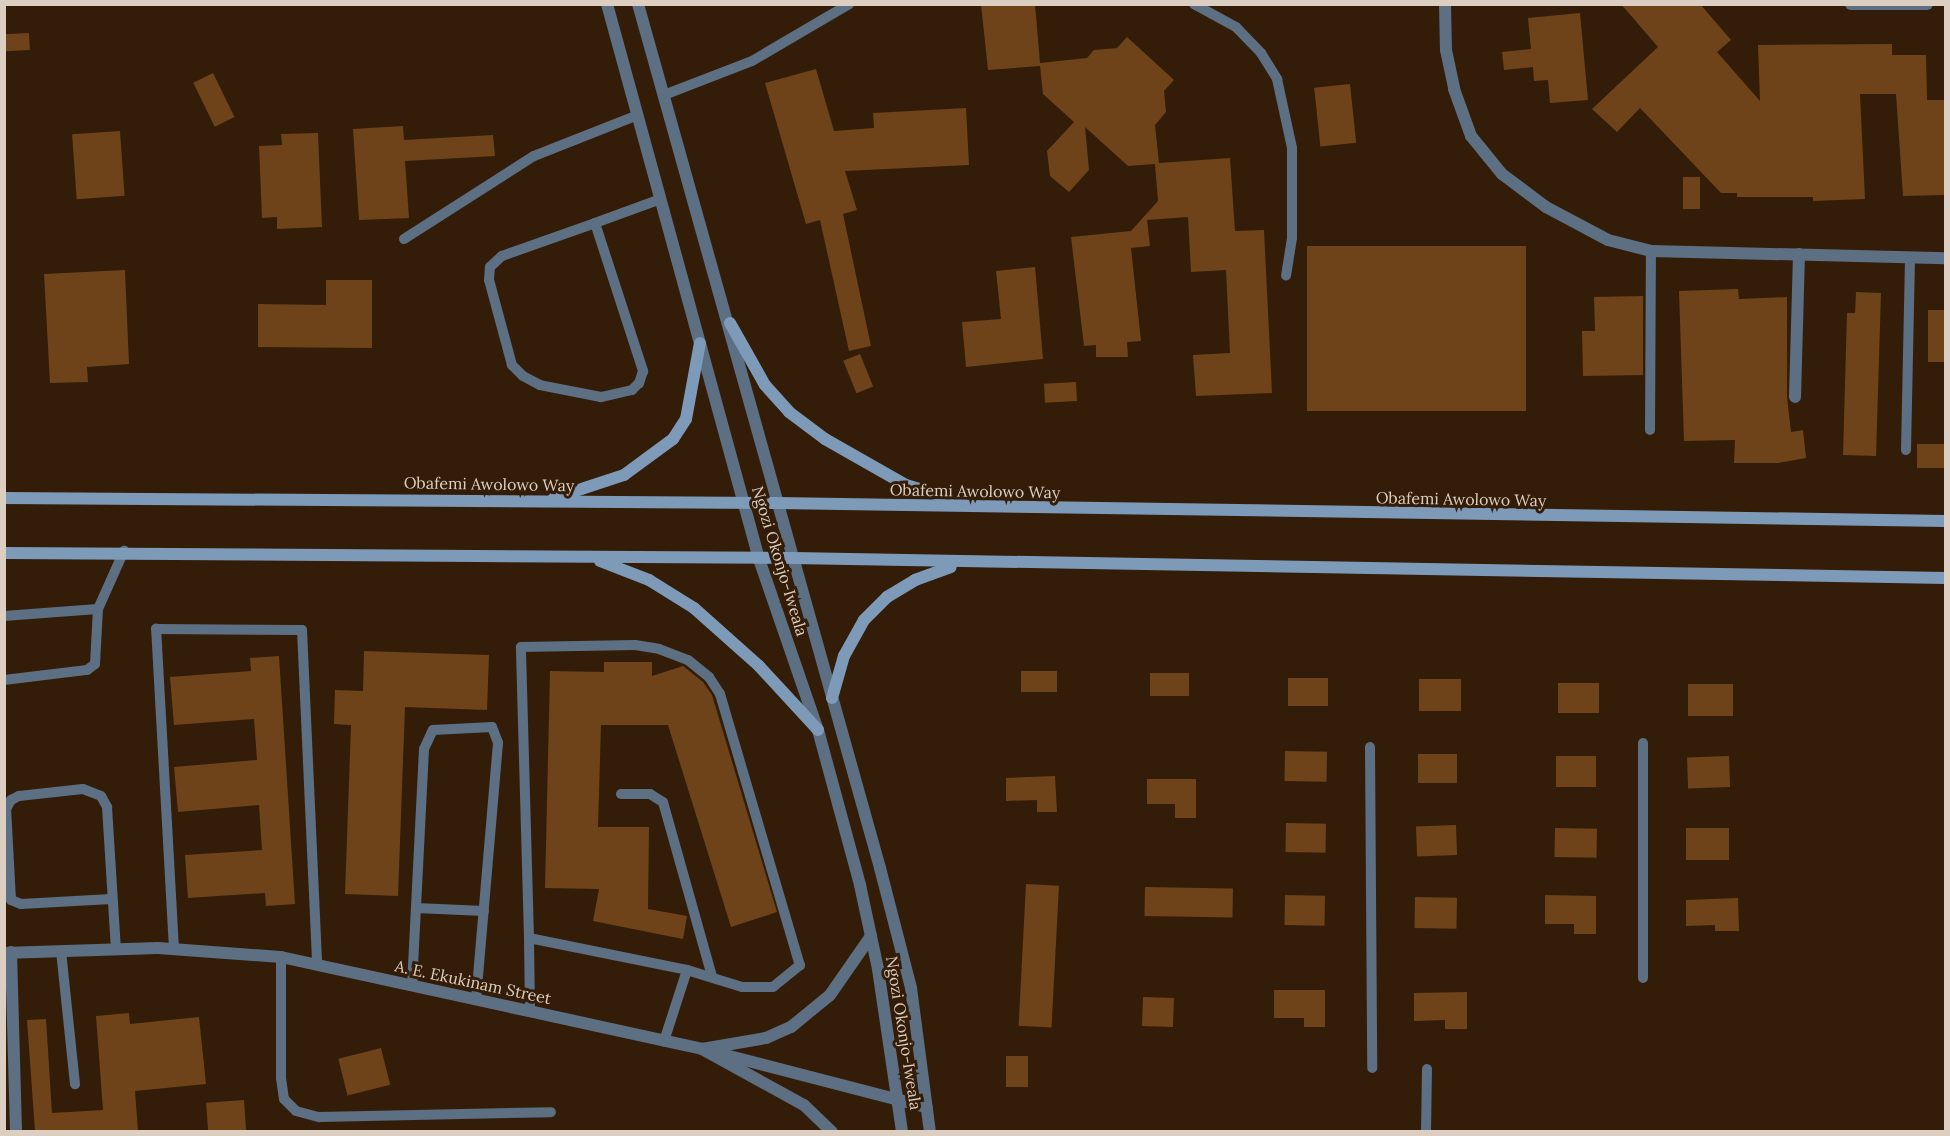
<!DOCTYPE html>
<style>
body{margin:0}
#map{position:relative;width:1950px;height:1136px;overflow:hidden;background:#331d08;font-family:Lora,serif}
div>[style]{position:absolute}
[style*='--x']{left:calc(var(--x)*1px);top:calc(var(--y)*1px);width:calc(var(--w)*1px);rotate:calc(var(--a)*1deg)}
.building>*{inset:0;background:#6e4319;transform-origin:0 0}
.service>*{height:10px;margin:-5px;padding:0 5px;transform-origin:5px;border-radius:5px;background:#5d6f82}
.minor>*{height:12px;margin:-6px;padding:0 6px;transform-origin:6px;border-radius:6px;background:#5d6f82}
.tertiary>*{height:12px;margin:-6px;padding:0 6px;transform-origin:6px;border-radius:6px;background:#5d6f82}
.secondary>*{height:12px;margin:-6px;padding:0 6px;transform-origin:6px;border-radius:6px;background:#7e9ab9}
span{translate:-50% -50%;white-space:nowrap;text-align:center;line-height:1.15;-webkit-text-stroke:6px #331d08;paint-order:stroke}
.street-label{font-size:16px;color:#ddcec2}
.frame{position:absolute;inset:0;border:6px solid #ddcec2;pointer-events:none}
</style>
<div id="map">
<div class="building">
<i style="clip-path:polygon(981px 4px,1035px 4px,1040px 63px,1087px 58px,1094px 50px,1117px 48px,1127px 37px,1174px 80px,1164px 91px,1166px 112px,1155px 125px,1159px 163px,1230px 158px,1235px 231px,1264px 230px,1272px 393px,1196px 396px,1193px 355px,1230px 353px,1226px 270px,1191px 272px,1188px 217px,1147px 220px,1150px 246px,1131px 248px,1141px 341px,1127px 342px,1128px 357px,1096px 357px,1096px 345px,1084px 346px,1071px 237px,1131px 231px,1158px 201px,1155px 164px,1128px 166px,1085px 127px,1089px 170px,1069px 192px,1050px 176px,1047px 151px,1074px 122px,1043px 94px,1040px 66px,988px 70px)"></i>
<i style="clip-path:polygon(1621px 4px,1700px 4px,1731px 40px,1717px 52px,1760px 101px,1758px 45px,1892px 44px,1892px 55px,1926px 55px,1927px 100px,1946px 100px,1946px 195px,1903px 196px,1896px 94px,1860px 94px,1865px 199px,1813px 201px,1813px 197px,1737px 197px,1737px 193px,1721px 193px,1640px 108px,1617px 132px,1592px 109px,1658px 47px)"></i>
<i style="clip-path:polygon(1580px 13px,1588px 100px,1550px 103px,1548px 80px,1534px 81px,1533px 67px,1504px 70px,1502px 52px,1531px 49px,1528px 18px)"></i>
<i style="left:29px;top:33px;width:17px;height:25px;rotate:87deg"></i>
<i style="clip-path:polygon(816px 69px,834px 131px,874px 128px,873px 113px,966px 108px,969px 165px,845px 171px,857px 210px,843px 214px,871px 346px,849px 351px,820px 220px,806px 224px,765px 83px)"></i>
<i style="left:213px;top:73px;width:49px;height:22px;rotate:64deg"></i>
<i style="left:1350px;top:84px;width:59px;height:36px;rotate:84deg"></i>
<i style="clip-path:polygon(403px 126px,404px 140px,493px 135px,495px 156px,405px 161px,409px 218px,359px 220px,353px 129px)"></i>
<i style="left:120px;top:131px;width:65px;height:48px;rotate:86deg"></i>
<i style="clip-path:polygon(318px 133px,322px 227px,277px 229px,277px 217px,262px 218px,259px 146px,282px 145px,281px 134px)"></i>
<i style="left:1683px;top:177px;width:17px;height:32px"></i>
<i style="left:1307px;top:246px;width:219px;height:165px"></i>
<i style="clip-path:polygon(1035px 267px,1043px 359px,966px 367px,962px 322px,1001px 319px,996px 271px)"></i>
<i style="clip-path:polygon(125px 270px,129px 364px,87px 367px,88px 382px,50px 383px,44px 274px)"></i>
<i style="clip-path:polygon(326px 280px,372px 280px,372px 348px,258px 347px,258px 304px,326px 305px)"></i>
<i style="clip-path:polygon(1738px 289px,1739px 299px,1787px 297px,1787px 397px,1791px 432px,1803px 430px,1806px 458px,1778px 463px,1734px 463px,1735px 440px,1684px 441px,1679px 291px)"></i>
<i style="clip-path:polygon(1856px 292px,1881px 293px,1876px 456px,1843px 455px,1847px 313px,1855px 313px)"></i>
<i style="clip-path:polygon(1643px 296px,1643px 375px,1583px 376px,1582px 331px,1595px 331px,1594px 297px)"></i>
<i style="left:1946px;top:310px;width:52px;height:18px;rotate:90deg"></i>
<i style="left:860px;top:354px;width:35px;height:18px;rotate:68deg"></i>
<i style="left:1076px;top:382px;width:19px;height:32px;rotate:87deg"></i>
<i style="left:1946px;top:444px;width:24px;height:29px;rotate:90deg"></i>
<i style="clip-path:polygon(364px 651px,489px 655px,487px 710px,405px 707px,398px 896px,345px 894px,351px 725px,334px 724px,335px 690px,363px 691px)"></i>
<i style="clip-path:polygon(279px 656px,295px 904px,266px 906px,265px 893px,188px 898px,185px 855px,262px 850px,259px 805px,178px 812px,174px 767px,257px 760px,254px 719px,174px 725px,170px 677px,251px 671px,250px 658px)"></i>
<i style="clip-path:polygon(604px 662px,652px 662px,652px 676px,683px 666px,703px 682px,712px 695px,777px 912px,731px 927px,668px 725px,601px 725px,598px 827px,649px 827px,648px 909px,687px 916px,683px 939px,593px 921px,599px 889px,545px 888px,550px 671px,604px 672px)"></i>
<i style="left:1021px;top:671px;width:36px;height:21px"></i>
<i style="left:1189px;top:673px;width:23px;height:39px;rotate:90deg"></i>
<i style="left:1288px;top:678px;width:40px;height:28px"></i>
<i style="left:1419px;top:679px;width:42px;height:32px"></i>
<i style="left:1558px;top:683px;width:41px;height:30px"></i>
<i style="left:1688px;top:684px;width:45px;height:32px"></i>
<i style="left:1285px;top:751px;width:42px;height:30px;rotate:1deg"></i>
<i style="left:1418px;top:754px;width:39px;height:29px"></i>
<i style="left:1556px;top:756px;width:40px;height:31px"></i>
<i style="left:1729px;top:756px;width:31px;height:42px;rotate:88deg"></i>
<i style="clip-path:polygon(1055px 776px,1057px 812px,1037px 812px,1037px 800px,1006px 801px,1006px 778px)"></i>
<i style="clip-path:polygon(1147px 779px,1196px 779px,1196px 818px,1175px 818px,1175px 804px,1147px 804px)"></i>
<i style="left:1286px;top:823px;width:40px;height:29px;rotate:1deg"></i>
<i style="left:1456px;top:825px;width:30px;height:40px;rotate:88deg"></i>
<i style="left:1555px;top:828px;width:42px;height:29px;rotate:1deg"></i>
<i style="left:1686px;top:828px;width:43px;height:32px"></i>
<i style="left:1026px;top:884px;width:33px;height:142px;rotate:3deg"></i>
<i style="left:1145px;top:887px;width:88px;height:29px;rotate:1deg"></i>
<i style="left:1285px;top:895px;width:40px;height:30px;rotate:1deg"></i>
<i style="clip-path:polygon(1545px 895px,1596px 896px,1596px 934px,1574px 934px,1574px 924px,1545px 924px)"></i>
<i style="left:1415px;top:897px;width:42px;height:31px;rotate:1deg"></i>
<i style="clip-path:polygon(1738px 898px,1739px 931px,1715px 931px,1715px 925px,1686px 926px,1686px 900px)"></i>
<i style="clip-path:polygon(1274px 990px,1325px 990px,1325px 1027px,1304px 1027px,1304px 1018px,1274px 1018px)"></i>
<i style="clip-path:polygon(1467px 992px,1467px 1029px,1445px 1029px,1445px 1020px,1414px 1021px,1414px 993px)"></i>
<i style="left:1143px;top:997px;width:31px;height:29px;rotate:2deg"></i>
<i style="clip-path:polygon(129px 1013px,130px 1024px,199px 1017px,206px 1084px,135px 1091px,138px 1131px,35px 1131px,27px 1020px,46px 1019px,52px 1113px,103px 1110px,96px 1016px)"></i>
<i style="left:381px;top:1048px;width:38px;height:44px;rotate:76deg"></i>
<i style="left:1006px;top:1056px;width:22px;height:31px"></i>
<i style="left:244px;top:1100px;width:31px;height:38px;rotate:86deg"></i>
</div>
<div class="service">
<i style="--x:1194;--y:4;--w:48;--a:28.7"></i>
<i style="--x:1236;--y:27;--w:36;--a:46"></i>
<i style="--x:1261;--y:53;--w:31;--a:58"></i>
<i style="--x:1277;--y:79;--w:71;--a:77.7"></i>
<i style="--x:1292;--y:148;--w:90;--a:90"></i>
<i style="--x:1292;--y:238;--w:38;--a:99"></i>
<i style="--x:664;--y:95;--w:94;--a:-21.1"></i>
<i style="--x:752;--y:61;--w:113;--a:-30.4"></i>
<i style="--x:595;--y:223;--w:156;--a:72"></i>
<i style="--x:643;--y:371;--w:13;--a:108"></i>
<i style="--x:639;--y:383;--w:10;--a:135"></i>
<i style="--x:632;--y:390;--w:32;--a:167"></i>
<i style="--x:601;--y:397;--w:62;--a:-168.9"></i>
<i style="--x:540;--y:385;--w:19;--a:-152"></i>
<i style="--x:523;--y:376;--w:16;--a:-135"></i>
<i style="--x:512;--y:365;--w:88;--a:-105.1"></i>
<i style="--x:489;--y:280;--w:13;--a:-86"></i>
<i style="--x:490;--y:267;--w:16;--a:-43"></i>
<i style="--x:502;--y:256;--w:99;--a:-19.5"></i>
<i style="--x:595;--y:223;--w:70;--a:-20"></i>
<i style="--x:404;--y:239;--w:154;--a:-32.6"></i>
<i style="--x:534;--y:156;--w:112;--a:-21.5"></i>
<i style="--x:1650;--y:430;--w:179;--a:-89.7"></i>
<i style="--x:1906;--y:450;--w:193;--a:-88.8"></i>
<i style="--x:4;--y:616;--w:94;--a:-4.3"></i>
<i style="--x:98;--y:609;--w:64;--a:-65.9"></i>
<i style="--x:4;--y:680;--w:84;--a:-6.9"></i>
<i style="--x:87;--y:670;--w:10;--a:-37"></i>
<i style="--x:95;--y:664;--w:55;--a:-86.9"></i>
<i style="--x:1370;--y:747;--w:321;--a:89.6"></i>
<i style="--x:621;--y:794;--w:29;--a:0"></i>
<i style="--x:650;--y:794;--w:15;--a:32"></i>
<i style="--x:663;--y:802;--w:181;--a:74.3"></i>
<i style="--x:111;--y:899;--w:90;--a:176.8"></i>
<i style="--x:21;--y:904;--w:11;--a:-158"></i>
<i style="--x:11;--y:900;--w:91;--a:-93.1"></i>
<i style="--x:6;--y:809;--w:10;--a:-61"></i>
<i style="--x:11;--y:800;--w:9;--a:-27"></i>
<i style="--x:19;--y:796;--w:64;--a:-6.2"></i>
<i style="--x:83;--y:789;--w:19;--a:21"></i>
<i style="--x:101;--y:796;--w:13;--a:61"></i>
<i style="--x:107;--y:807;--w:142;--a:86.4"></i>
<i style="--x:416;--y:908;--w:68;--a:2.5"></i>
<i style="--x:529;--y:938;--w:291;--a:-91.6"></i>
<i style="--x:521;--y:647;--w:114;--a:-1"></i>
<i style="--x:635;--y:645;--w:24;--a:9"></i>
<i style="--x:659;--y:649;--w:31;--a:21"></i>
<i style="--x:688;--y:660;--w:27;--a:39"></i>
<i style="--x:709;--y:677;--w:20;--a:57"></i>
<i style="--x:720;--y:694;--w:283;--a:73.6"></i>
<i style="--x:800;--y:965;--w:35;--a:141"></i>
<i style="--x:773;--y:987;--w:31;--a:180"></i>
<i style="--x:742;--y:987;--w:58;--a:-162.8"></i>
<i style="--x:174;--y:949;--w:321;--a:-93.2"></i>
<i style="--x:156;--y:629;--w:146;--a:0.4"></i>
<i style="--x:302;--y:630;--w:335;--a:87.4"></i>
<i style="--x:61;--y:951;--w:134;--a:84"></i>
<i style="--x:281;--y:957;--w:121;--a:90"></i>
<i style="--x:281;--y:1078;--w:21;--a:82"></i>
<i style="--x:284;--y:1099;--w:17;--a:45"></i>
<i style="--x:296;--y:1111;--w:24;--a:15"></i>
<i style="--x:319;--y:1117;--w:232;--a:-1.2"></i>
<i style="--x:1643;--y:978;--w:235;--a:-90"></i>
<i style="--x:412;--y:986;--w:237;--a:-87.1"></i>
<i style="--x:424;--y:749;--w:21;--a:-65"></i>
<i style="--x:433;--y:730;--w:59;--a:-2.9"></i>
<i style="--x:492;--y:727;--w:17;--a:69"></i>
<i style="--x:498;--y:743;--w:257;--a:94.9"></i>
<i style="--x:530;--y:1011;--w:73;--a:-90.8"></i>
<i style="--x:529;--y:938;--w:161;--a:11.4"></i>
<i style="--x:687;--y:970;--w:75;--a:107.9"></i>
<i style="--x:1426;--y:1132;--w:63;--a:-89.1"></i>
</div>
<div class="minor">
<i style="--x:1445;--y:4;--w:46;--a:88.8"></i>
<i style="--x:1446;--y:50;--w:40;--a:78"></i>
<i style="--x:1454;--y:89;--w:50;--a:70.1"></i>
<i style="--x:1471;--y:136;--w:49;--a:50.8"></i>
<i style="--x:1502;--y:174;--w:55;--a:36.9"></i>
<i style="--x:1546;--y:207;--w:70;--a:28"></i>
<i style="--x:1608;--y:240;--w:44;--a:14.3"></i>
<i style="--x:1651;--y:251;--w:295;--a:1.4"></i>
<i style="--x:1851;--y:4;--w:76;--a:0"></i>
<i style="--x:1795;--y:397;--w:143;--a:-88.4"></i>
<i style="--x:11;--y:952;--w:180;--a:88.4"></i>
<i style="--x:4;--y:953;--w:154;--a:-1.9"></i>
<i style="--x:158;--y:948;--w:123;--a:4.2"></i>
<i style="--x:281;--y:957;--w:431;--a:12.3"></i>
<i style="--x:702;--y:1049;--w:232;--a:14.5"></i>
</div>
<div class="tertiary">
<i style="--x:607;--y:4;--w:575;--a:74.68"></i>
<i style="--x:759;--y:559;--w:181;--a:71"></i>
<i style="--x:818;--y:730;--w:161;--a:74.8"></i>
<i style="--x:860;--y:885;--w:86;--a:77.9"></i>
<i style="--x:878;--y:969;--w:165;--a:81.6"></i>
<i style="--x:638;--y:4;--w:897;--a:74.35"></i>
<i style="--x:880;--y:868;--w:124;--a:75.5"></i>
<i style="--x:911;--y:988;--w:145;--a:82.5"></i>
<i style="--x:702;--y:1049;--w:65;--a:-9.8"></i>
<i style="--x:766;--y:1038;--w:27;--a:-24"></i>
<i style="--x:791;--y:1027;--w:50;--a:-39.4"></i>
<i style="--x:830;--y:995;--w:72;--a:-55.2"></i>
<i style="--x:702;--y:1049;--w:116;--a:28.8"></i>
<i style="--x:804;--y:1105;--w:39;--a:44"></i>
</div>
<div class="secondary">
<i style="--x:730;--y:323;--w:71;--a:60.6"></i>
<i style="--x:765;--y:385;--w:36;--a:48"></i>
<i style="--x:789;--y:412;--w:45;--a:36.9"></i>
<i style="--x:825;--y:439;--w:93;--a:29.6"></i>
<i style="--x:906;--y:485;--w:67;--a:16.5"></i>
<i style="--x:4;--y:498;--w:773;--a:0.37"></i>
<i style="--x:777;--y:503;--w:1169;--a:0.88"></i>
<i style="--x:554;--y:498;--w:74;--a:-18.2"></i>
<i style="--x:624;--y:475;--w:61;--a:-36.3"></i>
<i style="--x:673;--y:439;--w:24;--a:-57"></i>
<i style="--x:686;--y:419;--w:77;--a:-79.6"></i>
<i style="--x:4;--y:553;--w:789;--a:0.36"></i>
<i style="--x:793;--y:558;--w:1153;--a:0.99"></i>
<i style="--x:600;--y:561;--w:53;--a:21.2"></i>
<i style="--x:649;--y:580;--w:53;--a:31.9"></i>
<i style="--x:694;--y:608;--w:87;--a:41.7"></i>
<i style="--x:759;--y:666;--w:87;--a:47.3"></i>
<i style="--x:832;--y:698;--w:44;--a:-74.1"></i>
<i style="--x:844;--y:656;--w:41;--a:-60.9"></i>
<i style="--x:864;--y:620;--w:33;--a:-45"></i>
<i style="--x:887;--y:597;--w:33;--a:-31"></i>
<i style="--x:915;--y:580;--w:38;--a:-20"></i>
</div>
<div class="street-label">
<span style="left:489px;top:484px;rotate:1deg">Obafemi Awolowo Way</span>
<span style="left:975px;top:491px;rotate:1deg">Obafemi Awolowo Way</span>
<span style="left:1461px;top:499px;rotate:1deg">Obafemi Awolowo Way</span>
<span style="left:780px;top:561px;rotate:73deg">Ngozi Okonjo-Iweala</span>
<span style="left:473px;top:982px;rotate:12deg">A. E. Ekukinam Street</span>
<span style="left:904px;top:1033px;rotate:81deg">Ngozi Okonjo-Iweala</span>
</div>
<div class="frame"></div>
</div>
